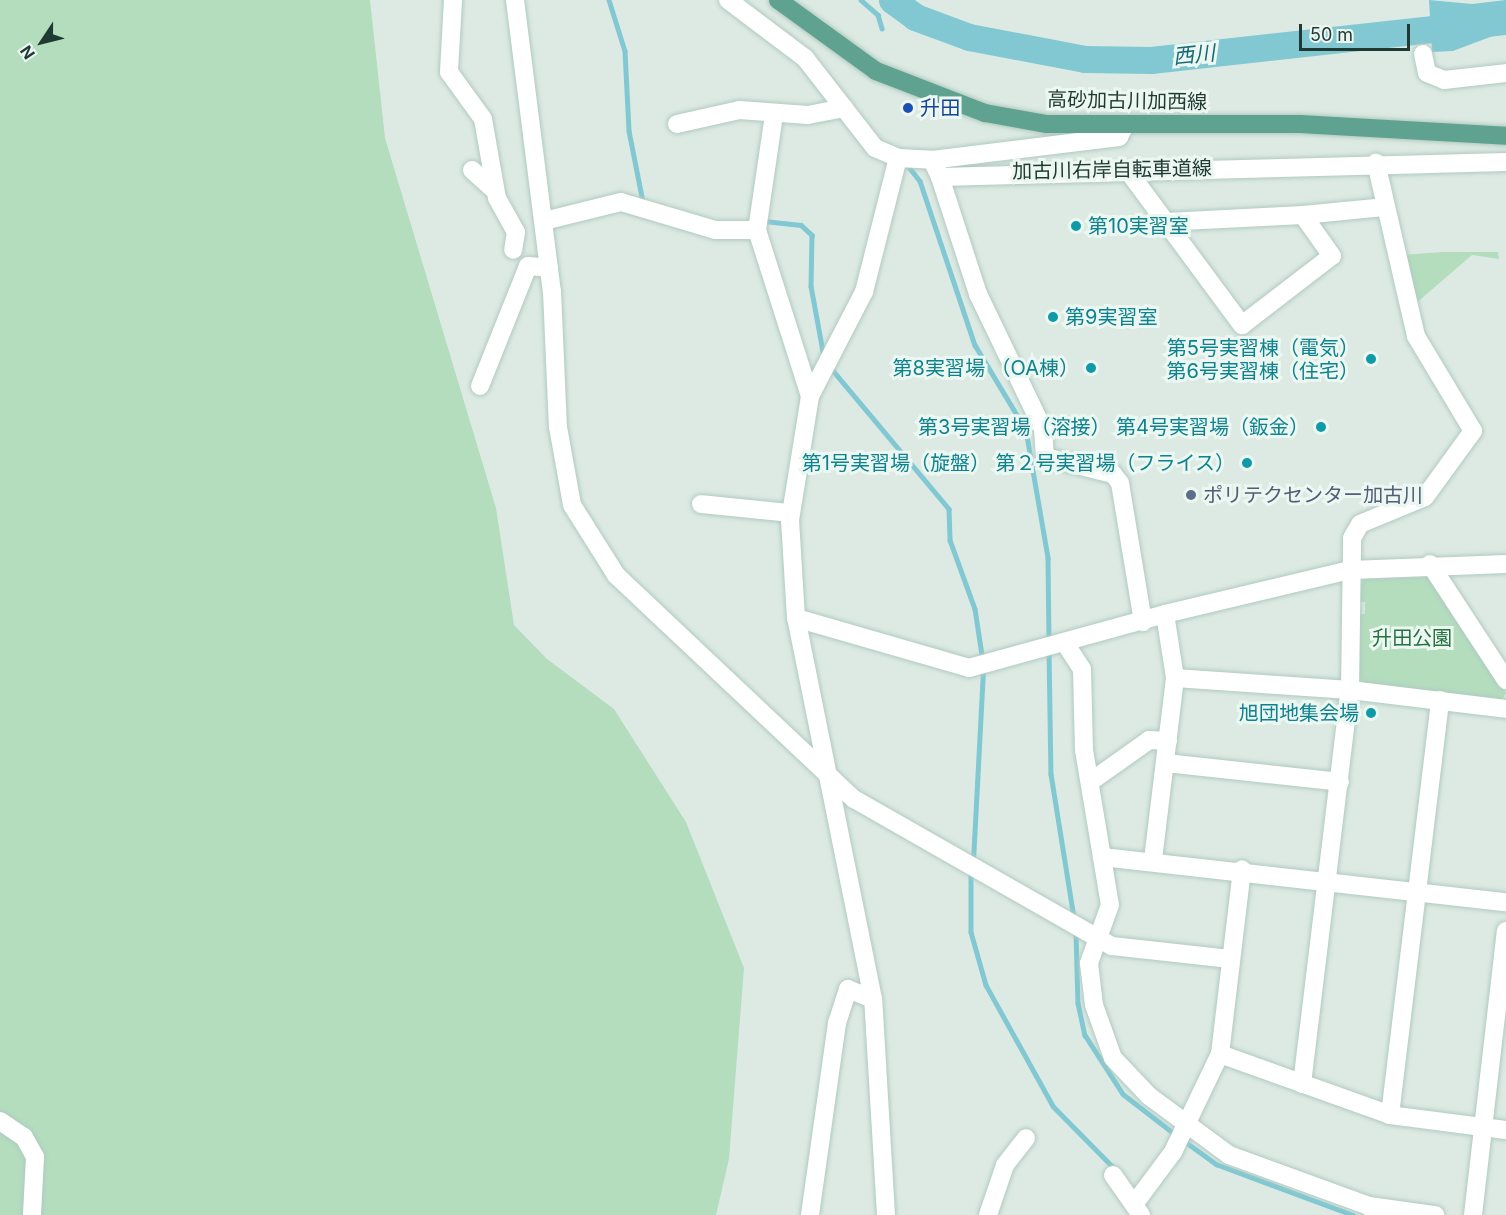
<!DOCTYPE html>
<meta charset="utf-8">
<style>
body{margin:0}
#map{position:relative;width:1506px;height:1215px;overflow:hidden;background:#ddeae4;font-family:Inter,"Noto Sans JP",sans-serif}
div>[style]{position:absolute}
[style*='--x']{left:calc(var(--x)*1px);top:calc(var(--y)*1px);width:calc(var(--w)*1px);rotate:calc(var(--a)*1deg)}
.green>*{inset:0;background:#b4ddbe}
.water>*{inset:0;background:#81c8d3}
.stream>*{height:4.5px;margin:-2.25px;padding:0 2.25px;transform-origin:2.25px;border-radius:2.25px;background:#81c8d3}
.river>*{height:27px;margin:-13.5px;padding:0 13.5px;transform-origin:13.5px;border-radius:13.5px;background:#81c8d3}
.roads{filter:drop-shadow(0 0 2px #b0cac0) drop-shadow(0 0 2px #b0cac0)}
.minor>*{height:18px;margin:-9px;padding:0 9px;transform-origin:9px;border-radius:9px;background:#fff}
.tertiary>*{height:18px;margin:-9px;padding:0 9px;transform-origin:9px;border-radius:9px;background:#fff}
.secondary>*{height:18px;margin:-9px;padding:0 9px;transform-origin:9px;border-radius:9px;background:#fff}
.primary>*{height:18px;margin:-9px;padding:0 9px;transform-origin:9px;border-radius:9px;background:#5fa28f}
.dots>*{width:16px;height:16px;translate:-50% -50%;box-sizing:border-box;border:3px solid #edf7f2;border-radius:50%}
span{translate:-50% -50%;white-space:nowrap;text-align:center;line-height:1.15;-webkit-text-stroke:6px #edf7f2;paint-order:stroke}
.street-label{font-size:20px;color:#1e3a32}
.transit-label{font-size:20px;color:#164399}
.left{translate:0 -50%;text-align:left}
.culture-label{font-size:20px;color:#0d838f}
.right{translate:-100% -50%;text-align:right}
.service-label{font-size:20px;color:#4e5e75}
.park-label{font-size:20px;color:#267242}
.water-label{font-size:21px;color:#166a78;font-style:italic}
.north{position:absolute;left:12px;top:12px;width:60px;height:60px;-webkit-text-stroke:4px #edf7f2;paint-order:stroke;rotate:235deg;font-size:16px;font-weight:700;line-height:24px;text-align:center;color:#1e3a32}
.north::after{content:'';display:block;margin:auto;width:21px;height:27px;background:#1e3a32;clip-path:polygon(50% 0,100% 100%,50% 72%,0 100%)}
.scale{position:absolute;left:1299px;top:24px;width:111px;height:27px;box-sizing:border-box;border:3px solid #1e3a32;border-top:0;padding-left:8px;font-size:18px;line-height:21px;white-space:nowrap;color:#1e3a32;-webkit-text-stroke:4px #edf7f2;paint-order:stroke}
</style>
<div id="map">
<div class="green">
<i style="clip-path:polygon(0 0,370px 0,385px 138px,496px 508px,514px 625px,547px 659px,614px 709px,686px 822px,744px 968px,729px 1159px,716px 1215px,0 1215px)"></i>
<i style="clip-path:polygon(1442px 252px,1498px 252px,1499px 259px,1472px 255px,1414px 305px,1402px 255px)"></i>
<i style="clip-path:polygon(1434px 577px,1506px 693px,1501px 701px,1365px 685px,1359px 677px,1359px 614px,1365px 614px,1365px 602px,1358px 602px,1360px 584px,1365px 579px)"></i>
</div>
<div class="water">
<i style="clip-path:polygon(1429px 0,1472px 4px,1506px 0,1506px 31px,1453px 51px,1432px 52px)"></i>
</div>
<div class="stream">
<i style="--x:609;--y:0;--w:53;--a:72.6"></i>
<i style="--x:625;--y:51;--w:80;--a:87.1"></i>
<i style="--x:629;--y:131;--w:72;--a:78.8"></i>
<i style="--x:861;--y:0;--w:23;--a:41"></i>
<i style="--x:878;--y:15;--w:14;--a:73"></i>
<i style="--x:909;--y:167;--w:18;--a:52"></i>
<i style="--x:920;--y:181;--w:173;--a:71.5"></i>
<i style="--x:975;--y:345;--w:99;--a:59"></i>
<i style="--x:1026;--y:430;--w:130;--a:80.2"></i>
<i style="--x:1048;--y:558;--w:83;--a:89.3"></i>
<i style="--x:764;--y:221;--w:37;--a:6"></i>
<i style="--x:801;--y:225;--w:15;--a:42"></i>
<i style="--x:812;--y:235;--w:51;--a:91.1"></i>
<i style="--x:811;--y:286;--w:72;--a:79.6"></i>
<i style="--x:830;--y:367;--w:185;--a:50"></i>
<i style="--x:949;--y:509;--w:31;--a:88"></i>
<i style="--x:950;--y:540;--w:73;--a:70.1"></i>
<i style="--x:975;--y:609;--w:53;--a:81.3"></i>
<i style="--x:1049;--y:650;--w:124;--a:89.1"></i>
<i style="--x:1051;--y:774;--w:146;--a:80.9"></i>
<i style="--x:973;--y:861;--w:192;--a:-87"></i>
<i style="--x:971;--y:869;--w:63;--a:90"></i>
<i style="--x:971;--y:932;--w:55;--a:74.2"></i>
<i style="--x:986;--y:985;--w:138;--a:61"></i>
<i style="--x:1053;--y:1106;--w:88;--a:45.5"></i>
<i style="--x:1076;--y:933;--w:70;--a:88.4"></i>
<i style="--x:1078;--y:1003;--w:33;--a:78"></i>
<i style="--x:1085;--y:1035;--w:70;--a:57.2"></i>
<i style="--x:1123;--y:1094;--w:67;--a:37.7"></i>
<i style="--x:1183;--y:1140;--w:41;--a:36"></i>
<i style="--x:1216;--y:1164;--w:146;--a:20.4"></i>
</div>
<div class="river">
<i style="--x:892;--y:0;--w:29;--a:36"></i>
<i style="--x:915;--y:17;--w:58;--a:20.3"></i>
<i style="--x:969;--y:37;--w:118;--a:10.7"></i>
<i style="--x:1085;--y:59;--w:66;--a:0.9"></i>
<i style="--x:1151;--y:60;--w:357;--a:-6.3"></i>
</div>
<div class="roads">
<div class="minor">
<i style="--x:453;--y:0;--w:72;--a:93.2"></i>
<i style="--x:449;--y:72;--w:58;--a:54.1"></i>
<i style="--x:483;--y:119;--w:80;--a:80"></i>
<i style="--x:497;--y:198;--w:39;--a:61"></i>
<i style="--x:516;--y:232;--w:18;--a:99"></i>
<i style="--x:515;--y:0;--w:293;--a:82.8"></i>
<i style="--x:552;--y:291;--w:136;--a:87.5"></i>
<i style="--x:558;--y:427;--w:79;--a:79.8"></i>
<i style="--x:572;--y:505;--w:83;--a:57.8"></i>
<i style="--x:616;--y:575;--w:327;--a:43.3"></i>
<i style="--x:854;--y:799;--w:297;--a:29.7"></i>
<i style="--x:1112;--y:946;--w:119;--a:6.3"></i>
<i style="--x:728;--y:0;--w:96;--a:37"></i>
<i style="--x:805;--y:58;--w:114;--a:52.1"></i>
<i style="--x:875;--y:148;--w:25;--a:23"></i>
<i style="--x:898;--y:158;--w:34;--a:3"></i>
<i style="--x:1423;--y:54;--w:19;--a:78"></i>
<i style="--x:1427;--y:73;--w:18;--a:22"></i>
<i style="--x:1444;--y:80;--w:62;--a:-6.4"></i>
<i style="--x:677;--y:124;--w:64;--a:-12.7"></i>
<i style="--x:739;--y:110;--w:69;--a:4.1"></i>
<i style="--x:808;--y:115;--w:37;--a:-11"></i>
<i style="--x:472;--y:170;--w:31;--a:42"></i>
<i style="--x:1128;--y:171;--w:192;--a:53.5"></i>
<i style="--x:1242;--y:325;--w:113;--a:-37.5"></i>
<i style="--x:1332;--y:256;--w:50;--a:-125.3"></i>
<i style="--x:1303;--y:215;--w:136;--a:177.1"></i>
<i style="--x:940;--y:177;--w:123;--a:72"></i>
<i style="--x:978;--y:294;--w:150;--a:64.3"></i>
<i style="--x:1043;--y:429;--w:28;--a:86"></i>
<i style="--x:1045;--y:457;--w:70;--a:14"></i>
<i style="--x:1113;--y:474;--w:11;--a:52"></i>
<i style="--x:1120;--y:483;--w:141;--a:80.6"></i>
<i style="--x:1303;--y:215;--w:81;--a:-5.6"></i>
<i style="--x:544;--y:221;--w:79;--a:-13.9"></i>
<i style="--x:621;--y:202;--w:98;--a:16.6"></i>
<i style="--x:715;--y:230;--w:42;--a:0"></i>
<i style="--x:757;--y:230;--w:174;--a:72.3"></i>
<i style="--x:757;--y:230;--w:109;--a:-81.6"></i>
<i style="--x:480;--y:386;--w:129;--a:-68.2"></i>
<i style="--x:528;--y:266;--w:21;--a:5"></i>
<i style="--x:701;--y:504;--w:89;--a:5.8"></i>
<i style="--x:1430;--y:564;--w:139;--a:56.8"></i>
<i style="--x:796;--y:618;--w:180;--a:16.1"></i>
<i style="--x:969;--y:668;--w:203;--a:-15.4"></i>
<i style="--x:1165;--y:614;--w:65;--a:81.1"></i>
<i style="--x:1175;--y:678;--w:183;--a:96.9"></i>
<i style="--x:1065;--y:643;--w:31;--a:57"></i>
<i style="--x:1082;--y:669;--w:81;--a:88.6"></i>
<i style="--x:1084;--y:750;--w:157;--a:80.5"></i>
<i style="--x:1110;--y:905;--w:62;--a:109.9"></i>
<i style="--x:1089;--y:963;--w:42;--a:83.2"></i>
<i style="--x:1094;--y:1005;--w:56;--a:70.3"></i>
<i style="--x:1113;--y:1058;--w:52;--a:46.5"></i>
<i style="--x:1149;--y:1096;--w:99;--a:36.4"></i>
<i style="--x:1229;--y:1155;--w:149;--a:20"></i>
<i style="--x:1369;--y:1206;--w:11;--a:52"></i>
<i style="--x:1175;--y:678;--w:175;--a:3.9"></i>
<i style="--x:1350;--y:690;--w:157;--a:6.9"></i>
<i style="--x:1166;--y:763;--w:175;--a:6.2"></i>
<i style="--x:1090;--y:782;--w:72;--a:-35.4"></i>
<i style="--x:1149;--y:740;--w:19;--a:3"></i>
<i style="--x:1102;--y:857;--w:406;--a:6.4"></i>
<i style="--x:1220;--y:1054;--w:181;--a:19.7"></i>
<i style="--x:1390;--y:1115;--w:117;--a:7.4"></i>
<i style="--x:1302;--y:1084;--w:397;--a:-83.1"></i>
<i style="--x:1350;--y:690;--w:152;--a:-89.2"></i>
<i style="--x:1352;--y:538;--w:16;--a:-60"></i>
<i style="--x:1360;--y:524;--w:70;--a:-22.6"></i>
<i style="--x:1425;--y:497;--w:82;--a:-54"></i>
<i style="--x:1473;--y:431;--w:111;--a:-121"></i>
<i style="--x:1416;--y:336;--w:178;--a:-103"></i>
<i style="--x:1390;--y:1115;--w:418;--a:-83.1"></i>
<i style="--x:0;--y:1121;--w:29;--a:34"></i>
<i style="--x:24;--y:1137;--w:23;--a:61"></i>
<i style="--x:35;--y:1157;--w:58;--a:93"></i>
<i style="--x:1113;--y:1175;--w:49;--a:55"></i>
<i style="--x:1135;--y:1203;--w:64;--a:-53.3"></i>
<i style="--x:1173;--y:1152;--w:109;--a:-64.4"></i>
<i style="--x:1220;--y:1054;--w:186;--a:-83.2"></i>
<i style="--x:1369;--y:1206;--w:67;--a:7.8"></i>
<i style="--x:810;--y:1215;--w:194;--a:-82"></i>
<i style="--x:837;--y:1023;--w:36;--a:-72"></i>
<i style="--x:848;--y:989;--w:27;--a:22"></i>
<i style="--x:886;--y:1215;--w:216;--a:-93.4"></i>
<i style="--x:873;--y:999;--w:389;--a:-101.4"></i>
<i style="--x:796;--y:618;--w:98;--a:-93.5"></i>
<i style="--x:790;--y:520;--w:126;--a:-80.8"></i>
<i style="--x:810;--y:396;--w:117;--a:-62.6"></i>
<i style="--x:864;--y:292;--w:138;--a:-75.8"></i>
<i style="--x:988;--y:1215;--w:53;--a:-71.2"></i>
<i style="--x:1005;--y:1165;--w:34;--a:-52"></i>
</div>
<div class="tertiary">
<i style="--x:1165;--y:614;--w:190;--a:-13.4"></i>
<i style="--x:1350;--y:570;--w:156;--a:-2.2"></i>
<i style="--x:1473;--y:1215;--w:286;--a:-83.4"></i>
</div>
<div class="secondary">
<i style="--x:1125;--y:125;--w:13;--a:117"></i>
<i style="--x:1119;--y:137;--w:188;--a:173"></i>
<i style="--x:932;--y:160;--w:19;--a:65"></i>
<i style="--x:940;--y:177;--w:566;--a:-1.52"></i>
</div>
<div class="primary">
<i style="--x:778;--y:0;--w:121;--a:35.9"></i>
<i style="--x:876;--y:71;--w:117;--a:21.1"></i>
<i style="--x:985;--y:113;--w:63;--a:10.1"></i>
<i style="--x:1047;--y:124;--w:253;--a:0"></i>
<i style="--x:1300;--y:124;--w:206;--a:3.3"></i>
</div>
</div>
<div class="dots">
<i style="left:908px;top:108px;background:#1a4fb4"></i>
<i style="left:1076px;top:226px;background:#0f9aa8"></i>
<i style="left:1053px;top:317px;background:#0f9aa8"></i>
<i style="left:1371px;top:359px;background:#0f9aa8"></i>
<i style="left:1091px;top:368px;background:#0f9aa8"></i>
<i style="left:1321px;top:427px;background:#0f9aa8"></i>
<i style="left:1247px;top:463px;background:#0f9aa8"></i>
<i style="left:1191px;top:495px;background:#5c6f8a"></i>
<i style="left:1371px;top:713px;background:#0f9aa8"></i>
</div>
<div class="street-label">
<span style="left:1127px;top:101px;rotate:1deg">高砂加古川加西線</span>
<span style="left:1112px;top:170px;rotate:-1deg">加古川右岸自転車道線</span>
</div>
<div class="transit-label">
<span class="left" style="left:920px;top:108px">升田</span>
</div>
<div class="culture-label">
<span class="left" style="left:1088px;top:226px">第10実習室</span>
<span class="left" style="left:1065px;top:317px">第9実習室</span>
<span class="right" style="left:1359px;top:360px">第5号実習棟（電気）<br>第6号実習棟（住宅）</span>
<span class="right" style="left:1079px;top:368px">第8実習場 （OA棟）</span>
<span class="right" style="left:1309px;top:427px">第3号実習場（溶接） 第4号実習場（鈑金）</span>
<span class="right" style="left:1235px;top:463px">第1号実習場（旋盤） 第２号実習場（フライス）</span>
<span class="right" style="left:1359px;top:713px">旭団地集会場</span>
</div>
<div class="service-label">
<span class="left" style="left:1203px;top:495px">ポリテクセンター加古川</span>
</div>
<div class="park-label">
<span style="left:1412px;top:638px">升田公園</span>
</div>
<div class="water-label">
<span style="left:1194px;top:55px;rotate:-6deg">西川</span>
</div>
<div class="north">N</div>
<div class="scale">50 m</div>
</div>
